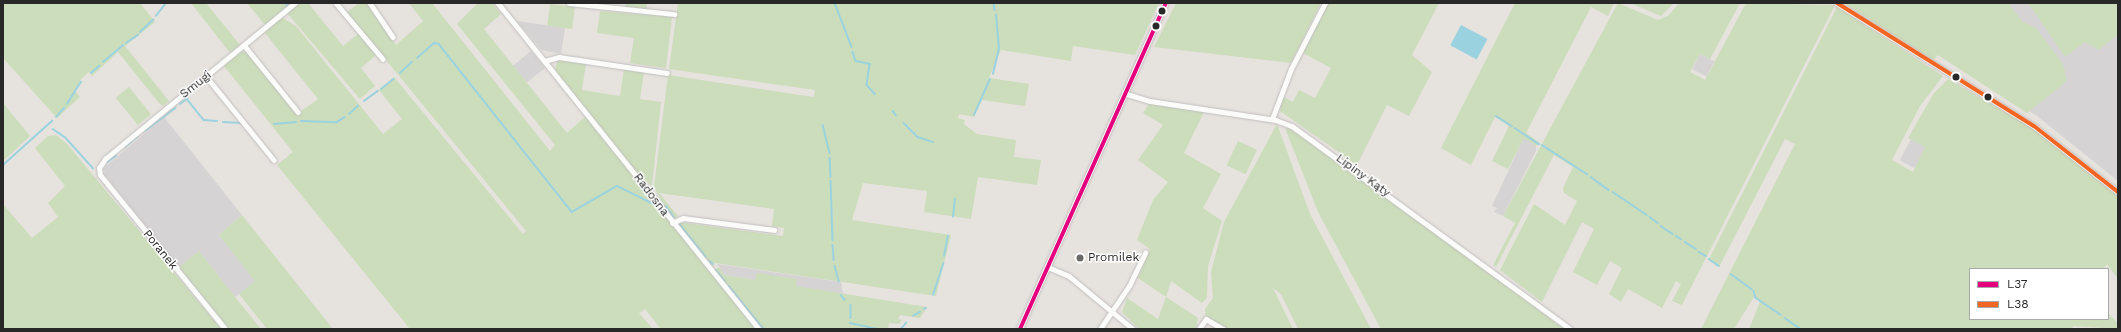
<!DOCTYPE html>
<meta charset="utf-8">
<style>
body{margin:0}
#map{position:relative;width:2121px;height:332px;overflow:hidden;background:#e6e2de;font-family:"Work Sans",sans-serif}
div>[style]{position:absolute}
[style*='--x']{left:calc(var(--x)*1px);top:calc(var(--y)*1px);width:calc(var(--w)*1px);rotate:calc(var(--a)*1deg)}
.industrial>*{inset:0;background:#d6d3d5;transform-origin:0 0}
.green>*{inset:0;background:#cdb;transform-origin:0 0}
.water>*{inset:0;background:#9ad3df;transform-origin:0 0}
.stream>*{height:1.5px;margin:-0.75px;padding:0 0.75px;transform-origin:0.75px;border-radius:0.75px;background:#9ad3df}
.roads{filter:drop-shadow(0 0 1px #c0bfbf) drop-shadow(0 0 1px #c0bfbf)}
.minor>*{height:4.5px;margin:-2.25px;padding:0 2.25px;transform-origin:2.25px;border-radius:2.25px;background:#fbfbfa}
.tertiary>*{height:5.5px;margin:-2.75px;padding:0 2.75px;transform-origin:2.75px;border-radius:2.75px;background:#fbfbfa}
.bus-1>*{height:4px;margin:-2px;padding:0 2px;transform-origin:2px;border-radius:2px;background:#e5007d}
.bus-2>*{height:4px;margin:-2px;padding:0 2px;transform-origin:2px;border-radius:2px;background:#f26522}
.dots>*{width:11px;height:11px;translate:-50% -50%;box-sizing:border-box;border:2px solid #fff;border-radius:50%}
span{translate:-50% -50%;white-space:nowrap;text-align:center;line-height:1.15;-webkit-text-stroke:3px #fff;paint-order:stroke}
.street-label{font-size:12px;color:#282828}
.poi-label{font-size:12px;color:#282828}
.left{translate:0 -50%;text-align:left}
.frame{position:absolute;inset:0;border:4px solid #282828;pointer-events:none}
.legend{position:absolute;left:1969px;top:268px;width:140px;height:52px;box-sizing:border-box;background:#fff;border:1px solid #a9a9a9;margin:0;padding:5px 7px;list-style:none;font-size:12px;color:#282828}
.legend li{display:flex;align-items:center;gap:8px;height:20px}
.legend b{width:20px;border:1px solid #a9a9a9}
</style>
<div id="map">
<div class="industrial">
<i style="clip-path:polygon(1984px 3px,2118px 3px,2118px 181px,2037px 116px,1938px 55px)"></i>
<i style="clip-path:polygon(517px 21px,565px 28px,561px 54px,542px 50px)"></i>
<i style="left:531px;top:51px;width:22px;height:23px;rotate:51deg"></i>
<i style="left:1700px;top:54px;width:16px;height:17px;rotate:27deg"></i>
<i style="clip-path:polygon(164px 117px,242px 215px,219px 235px,256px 281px,235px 297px,199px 251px,179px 267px,105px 175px,104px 168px)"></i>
<i style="clip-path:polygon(1524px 137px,1536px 145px,1536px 151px,1503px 216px,1494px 212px,1497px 208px,1492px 206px)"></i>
<i style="left:1911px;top:139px;width:17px;height:24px;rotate:28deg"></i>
<i style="clip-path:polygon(717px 264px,841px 282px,843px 294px,724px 275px)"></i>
</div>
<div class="green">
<i style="clip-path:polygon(3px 3px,140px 3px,155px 22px,125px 46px,169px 101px,163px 106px,159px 103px,118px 52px,92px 76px,89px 72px,81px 79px,75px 91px,80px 97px,57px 118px,3px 58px)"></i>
<i style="clip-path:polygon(191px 3px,206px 3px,240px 45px,230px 53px)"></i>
<i style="clip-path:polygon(247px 3px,291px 3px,265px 25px)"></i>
<i style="clip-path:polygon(299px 3px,308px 3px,343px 46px,358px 34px,376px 55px,361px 68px,375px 86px,360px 99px,287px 13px)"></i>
<i style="clip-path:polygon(359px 3px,366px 3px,396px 45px,423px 21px,409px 3px,432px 3px,550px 151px,555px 145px,457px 24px,478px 3px,492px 3px,501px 14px,484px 29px,567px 133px,586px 116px,755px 329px,661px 329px,645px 309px,639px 313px,653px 329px,410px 329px,277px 165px,293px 152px,224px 66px,241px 52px,246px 52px,297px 114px,318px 99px,264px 32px,281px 17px,296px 26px,383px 134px,402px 119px,379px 90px,394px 77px,523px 234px,526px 231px,347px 12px)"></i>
<i style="clip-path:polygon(626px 3px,647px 3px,647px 9px,625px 7px)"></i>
<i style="clip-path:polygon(678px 3px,1159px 3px,1135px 55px,1073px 46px,1071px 61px,1001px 50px,989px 78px,1029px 84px,1025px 106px,982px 100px,974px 117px,959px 114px,958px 118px,965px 120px,964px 124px,977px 134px,1016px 140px,1014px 157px,1041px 160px,1037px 185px,978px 177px,971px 219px,924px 212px,927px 191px,863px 183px,852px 220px,951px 235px,936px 296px,715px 263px,712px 266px,707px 262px,677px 222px,783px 236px,784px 228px,772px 226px,774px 209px,659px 193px,678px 216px,671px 219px,654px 187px,668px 75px,814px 97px,815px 90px,669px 69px)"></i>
<i style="clip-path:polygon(1176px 3px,1321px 3px,1291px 63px,1154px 47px)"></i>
<i style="clip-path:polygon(1328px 3px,1439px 3px,1412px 55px,1432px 72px,1409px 116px,1387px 105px,1357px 165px,1280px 111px,1282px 96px,1293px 102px,1299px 90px,1315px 98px,1331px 68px,1303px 53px)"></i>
<i style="clip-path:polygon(1515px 3px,1614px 3px,1608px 16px,1591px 7px,1526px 133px,1540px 143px,1537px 146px,1524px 138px,1508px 169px,1492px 161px,1509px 126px,1495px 117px,1471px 165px,1441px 148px)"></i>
<i style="clip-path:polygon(1618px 3px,1658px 20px,1669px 15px,1679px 3px,1740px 3px,1710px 59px,1700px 54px,1690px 72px,1705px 80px,1746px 3px,1835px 5px,1682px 305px,1672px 301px,1681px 284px,1676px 281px,1662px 308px,1628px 289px,1621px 302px,1609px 294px,1622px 268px,1610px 261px,1597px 285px,1573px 272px,1594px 229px,1582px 222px,1542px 302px,1500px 270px,1534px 204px,1565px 225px,1577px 201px,1564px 193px,1563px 188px,1573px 167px,1554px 155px,1496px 267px,1493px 265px,1515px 223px,1503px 216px)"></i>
<i style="clip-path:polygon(1630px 3px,1674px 3px,1661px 16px)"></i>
<i style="clip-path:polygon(1844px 3px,2012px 3px,2010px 6px,2023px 22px,2036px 28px,2063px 64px,2067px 81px,2027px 113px,1938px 55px,1933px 60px)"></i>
<i style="clip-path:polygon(2028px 3px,2118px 3px,2118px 34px,2099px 50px,2085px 42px,2065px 57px)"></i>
<i style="left:550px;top:4px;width:25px;height:22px;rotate:7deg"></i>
<i style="clip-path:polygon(1837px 7px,1943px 76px,1920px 106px,1892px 160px,1913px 172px,1925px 147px,1908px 138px,1934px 93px,1948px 79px,2032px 128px,2118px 196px,2118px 279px,2107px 264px,2104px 269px,1970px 269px,1970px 319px,2108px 319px,2108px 313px,2118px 323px,2118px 329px,2073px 326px,2072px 329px,1749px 329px,1760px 302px,1754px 297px,1734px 329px,1701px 329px,1795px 144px,1785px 139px,1719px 267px,1709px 259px)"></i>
<i style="clip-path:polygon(600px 11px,672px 17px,666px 68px,630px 63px,634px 38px,597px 33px)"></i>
<i style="clip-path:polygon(558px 59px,586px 63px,582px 90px,620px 96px,624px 69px,644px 72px,640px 99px,661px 102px,652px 186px,643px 180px,555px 70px)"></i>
<i style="left:129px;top:87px;width:35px;height:17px;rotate:51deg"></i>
<i style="clip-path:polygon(3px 103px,30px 136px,3px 161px)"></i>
<i style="clip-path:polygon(1149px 104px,1204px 112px,1184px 153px,1221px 174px,1203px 208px,1222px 221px,1208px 266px,1207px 298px,1202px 303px,1171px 281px,1166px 297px,1198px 318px,1196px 329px,1139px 329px,1122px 312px,1127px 298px,1158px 319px,1166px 297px,1138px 278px,1150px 249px,1137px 240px,1153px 200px,1168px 182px,1138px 160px,1163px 125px,1143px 113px)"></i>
<i style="clip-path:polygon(1277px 124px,1310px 214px,1371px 329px,1298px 329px,1281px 294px,1273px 288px,1293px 329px,1227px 329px,1205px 315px,1205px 309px,1213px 298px,1211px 272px,1224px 222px)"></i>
<i style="clip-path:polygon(1285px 128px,1297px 131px,1564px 329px,1381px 329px,1318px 212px)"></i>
<i style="clip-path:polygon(56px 135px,67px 144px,221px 329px,3px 329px,3px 204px,32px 238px,58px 217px,48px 203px,65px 186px,35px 148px,48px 136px)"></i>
<i style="left:1238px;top:141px;width:21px;height:27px;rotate:25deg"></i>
<i style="clip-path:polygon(242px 215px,333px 329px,267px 329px,239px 294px,255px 281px,219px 235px)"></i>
<i style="clip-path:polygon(199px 251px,235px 297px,261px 329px,229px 329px,179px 267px)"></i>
<i style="clip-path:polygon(719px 267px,724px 275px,755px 280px,757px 273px,797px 279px,796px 286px,927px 307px,920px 318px,900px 315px,898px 319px,902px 320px,899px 324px,889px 323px,888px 329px,761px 329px,715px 270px)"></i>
</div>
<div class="water">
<i style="left:1461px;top:25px;width:30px;height:23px;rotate:28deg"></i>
</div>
<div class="stream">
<i style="--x:835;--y:3;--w:47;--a:68.9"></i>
<i style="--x:994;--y:3;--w:7;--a:82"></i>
<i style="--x:286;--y:5;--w:4;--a:-34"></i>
<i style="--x:156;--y:16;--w:16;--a:-52"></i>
<i style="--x:140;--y:32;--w:18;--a:-43"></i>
<i style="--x:126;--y:43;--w:14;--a:-34"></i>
<i style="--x:853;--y:52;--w:9;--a:72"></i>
<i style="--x:856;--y:61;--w:14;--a:12"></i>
<i style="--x:870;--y:64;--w:21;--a:98"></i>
<i style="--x:867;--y:85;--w:12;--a:48"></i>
<i style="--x:417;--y:58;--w:23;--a:-41"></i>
<i style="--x:434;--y:43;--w:5;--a:11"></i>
<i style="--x:439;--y:44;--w:214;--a:51.6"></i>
<i style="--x:572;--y:212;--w:52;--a:-30"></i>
<i style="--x:617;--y:186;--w:43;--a:26"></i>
<i style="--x:103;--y:62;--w:26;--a:-40"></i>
<i style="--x:91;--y:73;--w:11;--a:-41"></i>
<i style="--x:400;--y:73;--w:16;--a:-43"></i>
<i style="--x:993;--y:74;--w:26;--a:-77"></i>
<i style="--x:999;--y:49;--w:34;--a:-95"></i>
<i style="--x:381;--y:89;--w:16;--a:-38"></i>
<i style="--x:364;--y:101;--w:17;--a:-36"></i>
<i style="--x:67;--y:104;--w:26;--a:-58"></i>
<i style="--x:180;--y:104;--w:9;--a:-36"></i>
<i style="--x:187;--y:99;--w:27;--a:51"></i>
<i style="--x:204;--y:120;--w:13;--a:4"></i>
<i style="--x:893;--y:111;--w:5;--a:53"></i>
<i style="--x:349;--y:114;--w:12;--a:-42"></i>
<i style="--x:974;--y:115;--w:39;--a:-66"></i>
<i style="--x:1496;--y:116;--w:19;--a:32"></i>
<i style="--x:56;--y:117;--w:12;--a:-48"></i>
<i style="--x:301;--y:121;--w:36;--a:2"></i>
<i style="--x:337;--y:122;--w:9;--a:-32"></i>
<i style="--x:223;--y:122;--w:18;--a:3"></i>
<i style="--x:904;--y:123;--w:20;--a:45"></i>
<i style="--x:918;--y:137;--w:16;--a:18"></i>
<i style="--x:274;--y:124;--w:22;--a:-5"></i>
<i style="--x:823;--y:125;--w:29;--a:76"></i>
<i style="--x:1515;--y:128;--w:29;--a:34"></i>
<i style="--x:53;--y:129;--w:14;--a:34"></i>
<i style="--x:65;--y:137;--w:42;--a:47.9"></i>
<i style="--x:145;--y:131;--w:38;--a:-37"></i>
<i style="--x:1542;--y:145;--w:54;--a:32.8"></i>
<i style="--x:125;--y:147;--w:16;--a:-40"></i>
<i style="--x:830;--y:158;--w:19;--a:87"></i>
<i style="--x:106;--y:163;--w:12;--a:-35"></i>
<i style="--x:3;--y:165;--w:66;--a:-41.9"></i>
<i style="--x:1591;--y:177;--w:22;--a:36"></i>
<i style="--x:831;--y:181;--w:59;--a:88.1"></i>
<i style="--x:1613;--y:192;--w:41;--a:34.1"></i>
<i style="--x:666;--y:206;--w:14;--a:54"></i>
<i style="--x:953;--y:217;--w:18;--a:-84"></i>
<i style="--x:1650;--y:217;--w:10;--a:37"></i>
<i style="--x:679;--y:223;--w:43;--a:51.5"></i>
<i style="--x:1661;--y:226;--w:14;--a:34"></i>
<i style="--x:1676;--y:236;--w:6;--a:31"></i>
<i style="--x:1685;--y:242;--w:13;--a:32"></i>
<i style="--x:833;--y:245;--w:15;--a:86"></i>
<i style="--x:1699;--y:252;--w:8;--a:30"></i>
<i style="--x:944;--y:256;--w:20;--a:-79"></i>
<i style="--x:1709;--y:259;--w:12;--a:35"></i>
<i style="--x:710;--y:261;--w:4;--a:45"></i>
<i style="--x:835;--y:266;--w:16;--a:75"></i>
<i style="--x:716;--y:270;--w:14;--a:51"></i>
<i style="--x:1731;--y:274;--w:26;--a:36"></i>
<i style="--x:729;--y:286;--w:55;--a:50.9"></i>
<i style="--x:1754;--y:291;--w:7;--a:74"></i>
<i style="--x:1756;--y:298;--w:30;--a:34"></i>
<i style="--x:841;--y:295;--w:6;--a:51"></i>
<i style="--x:933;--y:295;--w:33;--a:-72"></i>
<i style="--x:851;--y:305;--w:13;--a:90"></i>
<i style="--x:924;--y:309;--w:2;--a:-27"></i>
<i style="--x:913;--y:316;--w:8;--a:-30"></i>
<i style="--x:1785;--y:318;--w:19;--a:35"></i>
<i style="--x:850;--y:323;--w:29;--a:12"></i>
<i style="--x:901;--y:329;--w:8;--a:-50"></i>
</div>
<div class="roads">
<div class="minor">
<i style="--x:336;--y:3;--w:73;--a:50"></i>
<i style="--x:370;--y:3;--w:41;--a:55.9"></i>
<i style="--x:498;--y:3;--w:418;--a:51.3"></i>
<i style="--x:569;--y:3;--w:106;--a:6"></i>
<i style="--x:1837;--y:3;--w:232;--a:32"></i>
<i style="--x:2034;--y:126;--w:107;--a:38.2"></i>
<i style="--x:244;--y:45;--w:86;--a:51.1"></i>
<i style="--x:545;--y:61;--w:15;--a:-16"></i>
<i style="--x:559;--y:57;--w:109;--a:8.4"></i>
<i style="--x:206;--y:76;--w:108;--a:51"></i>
<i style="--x:1124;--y:93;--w:27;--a:17"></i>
<i style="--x:1150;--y:101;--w:127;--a:8.6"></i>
<i style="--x:1276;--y:120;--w:17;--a:21"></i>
<i style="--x:1292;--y:126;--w:344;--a:36.1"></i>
<i style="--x:1272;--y:119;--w:53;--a:-69.2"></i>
<i style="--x:1291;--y:69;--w:74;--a:-62.7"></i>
<i style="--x:672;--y:223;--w:12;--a:-24"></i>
<i style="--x:683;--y:218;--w:92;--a:7.5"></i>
<i style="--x:1048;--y:267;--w:23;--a:23"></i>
<i style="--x:1069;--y:276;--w:83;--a:39.6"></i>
<i style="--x:225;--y:329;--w:198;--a:-129.1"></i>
<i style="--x:100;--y:175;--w:7;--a:-98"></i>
<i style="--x:99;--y:168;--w:11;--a:-56"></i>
<i style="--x:105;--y:159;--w:246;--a:-39.4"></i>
<i style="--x:1100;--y:329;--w:52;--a:-56"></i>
<i style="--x:1129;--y:286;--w:37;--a:-64"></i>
<i style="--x:1199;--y:329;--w:12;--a:-55"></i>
<i style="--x:1206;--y:319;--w:20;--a:30"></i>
</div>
<div class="tertiary">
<i style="--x:1020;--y:329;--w:357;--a:-65.9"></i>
</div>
</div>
<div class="bus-1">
<i style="--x:1020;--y:329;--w:357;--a:-65.9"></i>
</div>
<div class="bus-2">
<i style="--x:1837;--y:3;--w:232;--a:32"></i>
<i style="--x:2034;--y:126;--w:107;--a:38.2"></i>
</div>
<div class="dots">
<i style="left:1162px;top:11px;background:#282828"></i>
<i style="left:1156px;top:26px;background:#282828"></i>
<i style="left:1956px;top:77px;background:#282828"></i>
<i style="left:1988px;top:97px;background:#282828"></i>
<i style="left:1080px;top:258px;background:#6a6968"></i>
</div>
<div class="street-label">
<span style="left:196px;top:85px;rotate:-38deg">Smugi</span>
<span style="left:1363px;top:176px;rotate:36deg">Lipiny Kąty</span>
<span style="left:651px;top:195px;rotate:53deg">Radosna</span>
<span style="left:160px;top:250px;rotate:51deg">Poranek</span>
</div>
<div class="poi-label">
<span class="left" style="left:1088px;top:258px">Promilek</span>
</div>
<div class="frame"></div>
<ul class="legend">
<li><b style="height:5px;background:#e5007d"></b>L37</li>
<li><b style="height:5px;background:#f26522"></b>L38</li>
</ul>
</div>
